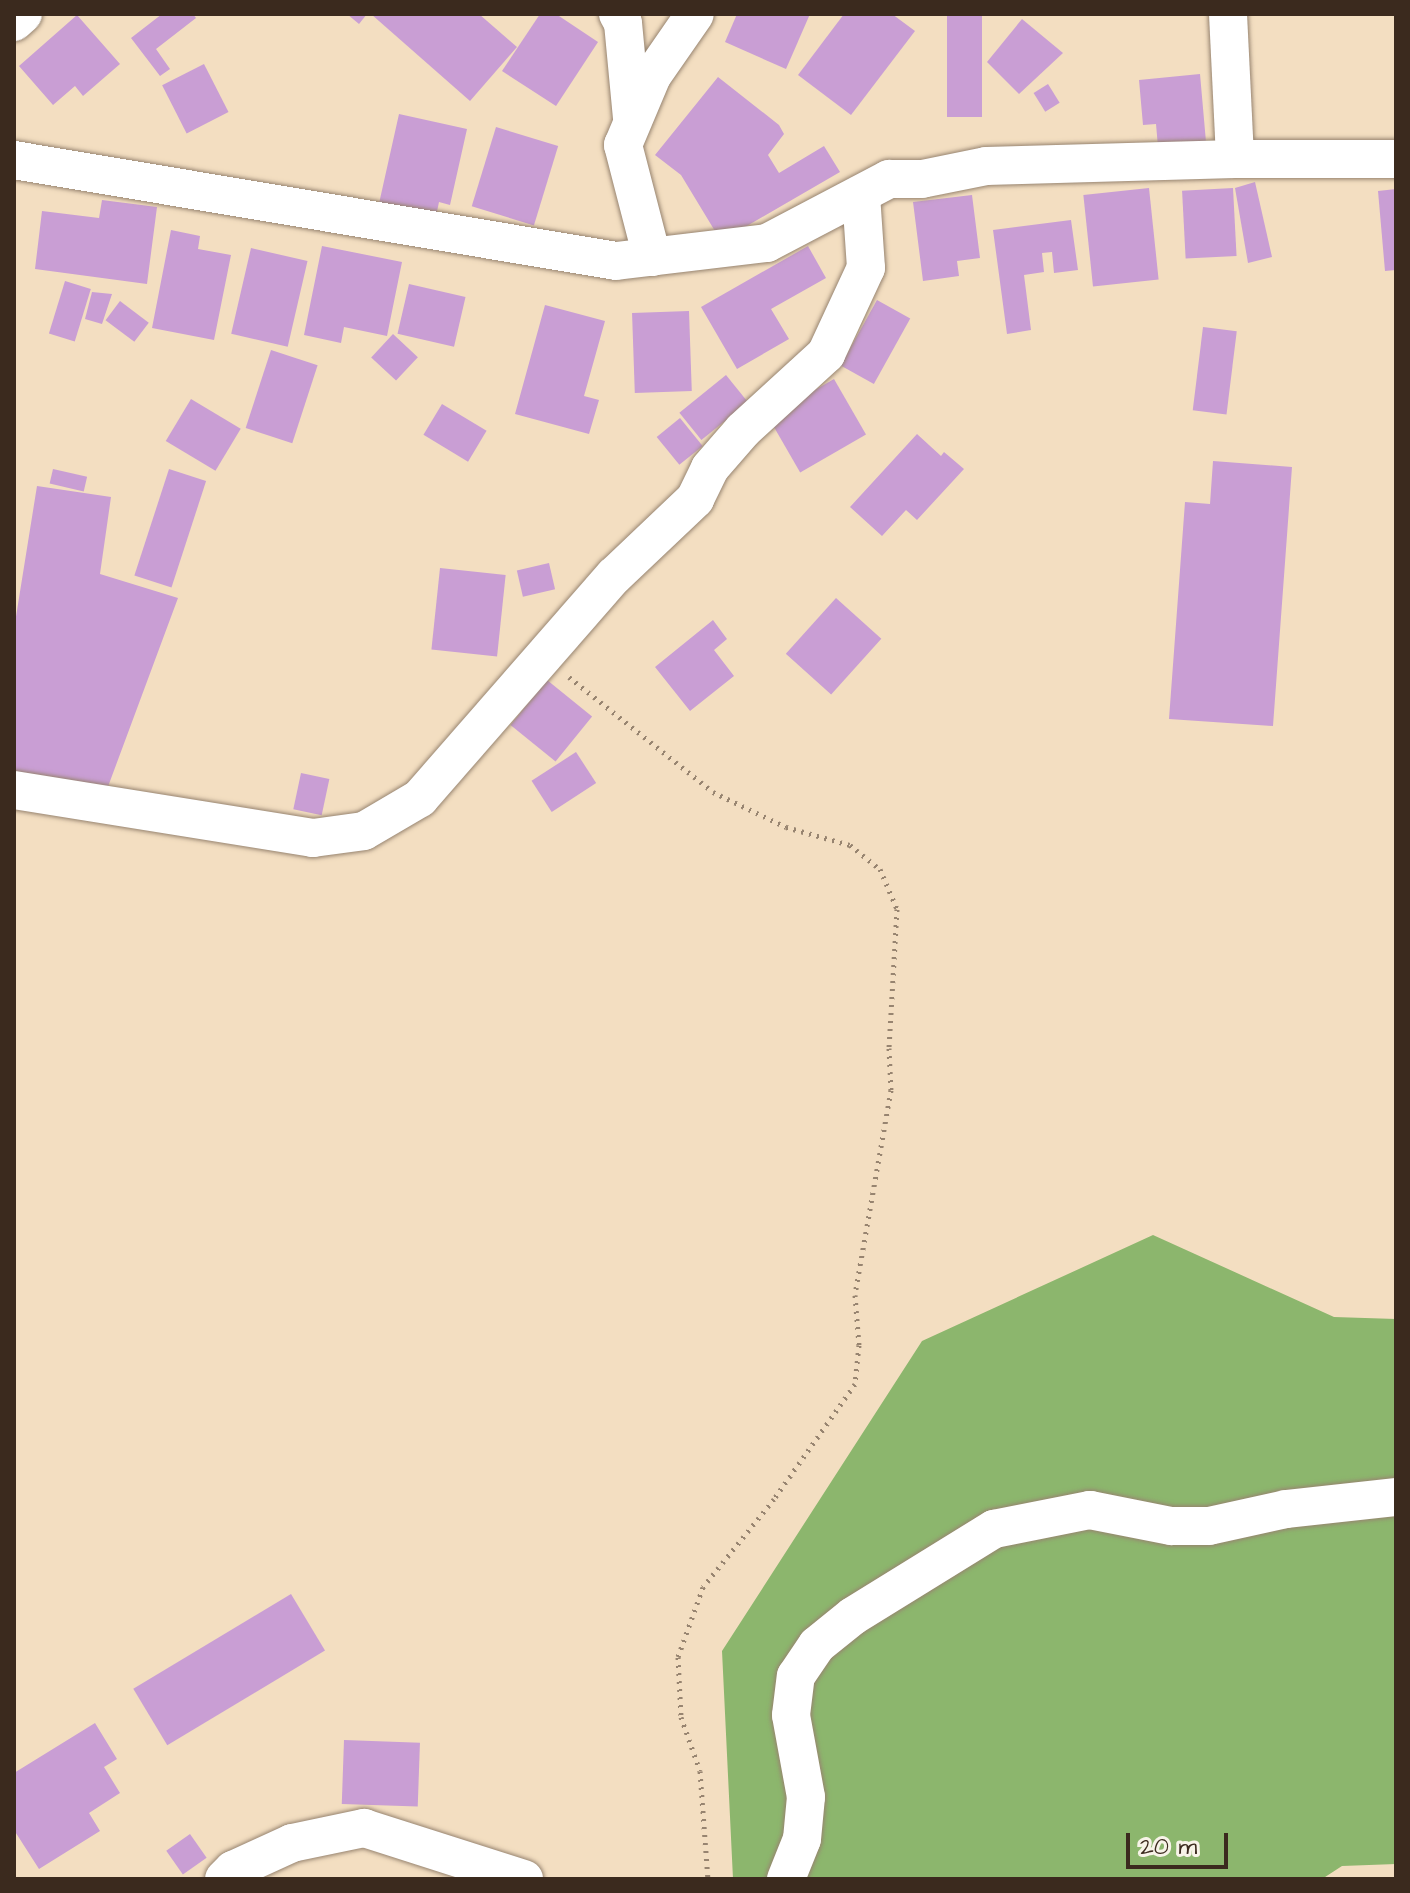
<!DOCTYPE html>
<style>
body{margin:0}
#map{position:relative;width:1410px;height:1893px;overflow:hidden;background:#f3dec1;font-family:"Architects Daughter",sans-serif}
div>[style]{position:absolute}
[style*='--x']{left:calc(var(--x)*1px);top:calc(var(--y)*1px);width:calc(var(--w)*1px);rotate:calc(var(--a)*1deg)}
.forest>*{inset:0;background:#8cb66d}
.building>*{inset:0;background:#c99ed4;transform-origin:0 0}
.path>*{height:5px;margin-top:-2.5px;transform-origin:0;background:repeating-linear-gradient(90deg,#978470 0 2px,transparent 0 8px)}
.roads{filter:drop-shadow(0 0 2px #978470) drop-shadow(0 0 2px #978470)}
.street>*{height:38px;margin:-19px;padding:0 19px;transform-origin:19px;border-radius:19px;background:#fff}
span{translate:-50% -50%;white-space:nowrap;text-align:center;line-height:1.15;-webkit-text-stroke:6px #f7f3e8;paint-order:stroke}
.frame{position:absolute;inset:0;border:16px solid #3b2a1e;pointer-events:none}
.scale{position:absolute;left:1126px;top:1833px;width:102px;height:36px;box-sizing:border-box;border:4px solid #3b2a1e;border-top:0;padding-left:10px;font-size:24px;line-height:28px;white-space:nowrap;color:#3b2a1e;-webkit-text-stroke:6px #f7f3e8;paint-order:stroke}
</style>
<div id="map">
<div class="forest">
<i style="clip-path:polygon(1153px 1235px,1334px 1317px,1396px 1319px,1396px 1864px,1342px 1866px,1322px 1879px,733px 1879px,722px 1651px,922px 1341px)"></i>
</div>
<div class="building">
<i style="clip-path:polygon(162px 14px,193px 14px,196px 18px,156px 49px,170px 69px,160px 76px,131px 38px)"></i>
<i style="clip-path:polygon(347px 14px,367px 14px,359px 24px)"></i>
<i style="clip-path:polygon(371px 14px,479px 14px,517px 47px,470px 101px)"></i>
<i style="clip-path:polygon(540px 14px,556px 14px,598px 42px,556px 106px,502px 71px)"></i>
<i style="clip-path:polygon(737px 14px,810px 14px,786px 69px,725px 42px)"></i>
<i style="clip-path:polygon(844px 14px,892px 14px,915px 31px,851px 115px,798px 75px)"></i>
<i style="left:947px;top:14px;width:35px;height:103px"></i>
<i style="clip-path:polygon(77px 15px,120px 64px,83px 96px,75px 86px,53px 105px,19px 66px)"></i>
<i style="clip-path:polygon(1022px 19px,1063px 53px,1019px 94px,987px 62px)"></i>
<i style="left:204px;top:64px;width:54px;height:47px;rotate:63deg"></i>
<i style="clip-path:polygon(1200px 74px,1206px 142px,1158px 147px,1156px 124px,1143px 125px,1139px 80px)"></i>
<i style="clip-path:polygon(718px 77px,779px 125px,784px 134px,768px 155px,779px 173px,824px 146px,840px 172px,721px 241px,681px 175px,655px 155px)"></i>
<i style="left:1048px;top:84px;width:22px;height:17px;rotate:58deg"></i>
<i style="clip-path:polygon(399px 114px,467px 129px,450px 205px,439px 202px,435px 221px,378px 208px)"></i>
<i style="left:496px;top:127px;width:65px;height:83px;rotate:17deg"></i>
<i style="clip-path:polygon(1255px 182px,1272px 257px,1248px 263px,1235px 188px)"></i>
<i style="left:1149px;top:188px;width:92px;height:66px;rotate:84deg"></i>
<i style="left:1233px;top:188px;width:68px;height:51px;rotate:87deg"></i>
<i style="clip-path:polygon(1396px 189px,1396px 270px,1385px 271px,1378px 191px)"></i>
<i style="clip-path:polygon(972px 195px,980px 258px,957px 261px,959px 276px,923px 281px,913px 202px)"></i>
<i style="clip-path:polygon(102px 200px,157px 207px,147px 284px,35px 269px,42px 211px,99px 218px)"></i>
<i style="clip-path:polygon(1071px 220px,1078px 270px,1054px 273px,1052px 252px,1042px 253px,1044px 272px,1024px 275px,1031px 330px,1007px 334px,993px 230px)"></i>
<i style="clip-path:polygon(171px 230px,200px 236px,198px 249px,231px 255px,214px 340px,152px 328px)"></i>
<i style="clip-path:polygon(322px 246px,402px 262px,387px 336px,344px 327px,341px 343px,304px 335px)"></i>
<i style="clip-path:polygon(808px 246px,826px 278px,771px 309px,789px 339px,737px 369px,701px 307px)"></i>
<i style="left:251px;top:248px;width:58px;height:88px;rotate:13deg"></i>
<i style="left:65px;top:281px;width:27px;height:55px;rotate:17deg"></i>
<i style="left:409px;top:284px;width:58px;height:51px;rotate:13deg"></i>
<i style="clip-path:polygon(92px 292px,112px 294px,102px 324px,85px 319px)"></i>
<i style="left:877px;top:300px;width:38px;height:75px;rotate:29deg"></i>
<i style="left:120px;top:301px;width:36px;height:24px;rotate:37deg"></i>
<i style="clip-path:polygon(545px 305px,605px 321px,584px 396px,599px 400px,589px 434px,515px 414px)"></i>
<i style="left:689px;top:311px;width:80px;height:57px;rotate:88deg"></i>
<i style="left:1203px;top:327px;width:34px;height:84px;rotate:7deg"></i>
<i style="left:393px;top:334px;width:34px;height:32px;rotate:43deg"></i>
<i style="left:271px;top:350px;width:49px;height:82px;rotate:18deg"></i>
<i style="left:726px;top:375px;width:35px;height:60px;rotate:51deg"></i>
<i style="left:834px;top:379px;width:64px;height:76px;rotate:60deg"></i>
<i style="left:191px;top:399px;width:58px;height:49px;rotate:31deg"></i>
<i style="left:442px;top:404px;width:52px;height:36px;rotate:31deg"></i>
<i style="left:680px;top:418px;width:36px;height:30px;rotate:51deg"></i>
<i style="clip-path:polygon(917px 434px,941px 456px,944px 452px,964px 469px,917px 520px,906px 510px,882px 536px,850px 507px)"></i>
<i style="clip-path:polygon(1213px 461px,1292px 467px,1273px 726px,1169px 719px,1185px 502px,1210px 504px)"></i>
<i style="left:53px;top:469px;width:35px;height:15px;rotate:13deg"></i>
<i style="left:169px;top:469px;width:39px;height:112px;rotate:18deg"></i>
<i style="clip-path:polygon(37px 486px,111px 497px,100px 574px,178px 598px,106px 792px,14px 775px,14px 629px)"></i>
<i style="left:549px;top:563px;width:27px;height:33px;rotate:77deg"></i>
<i style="left:440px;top:568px;width:66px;height:82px;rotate:6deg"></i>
<i style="left:836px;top:598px;width:61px;height:75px;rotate:42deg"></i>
<i style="clip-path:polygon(713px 620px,727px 639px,714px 650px,734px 676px,690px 711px,655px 667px)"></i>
<i style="left:547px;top:680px;width:58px;height:58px;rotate:39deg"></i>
<i style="left:576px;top:752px;width:37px;height:53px;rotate:57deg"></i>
<i style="left:301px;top:773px;width:29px;height:37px;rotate:12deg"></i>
<i style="left:291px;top:1594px;width:66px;height:184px;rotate:59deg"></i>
<i style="clip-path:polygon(95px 1723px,117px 1759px,104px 1767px,120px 1793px,89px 1813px,100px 1831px,39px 1869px,14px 1830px,14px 1773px)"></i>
<i style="left:344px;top:1740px;width:76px;height:64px;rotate:2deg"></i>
<i style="left:190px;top:1834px;width:29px;height:29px;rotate:55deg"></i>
</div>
<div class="path">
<i style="--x:569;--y:677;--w:184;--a:38.6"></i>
<i style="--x:713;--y:792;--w:81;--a:25.6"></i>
<i style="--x:786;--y:827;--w:66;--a:15.7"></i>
<i style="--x:850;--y:845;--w:38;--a:39"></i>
<i style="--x:880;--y:869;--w:43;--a:67"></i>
<i style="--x:897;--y:909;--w:139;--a:93.3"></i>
<i style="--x:889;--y:1048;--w:42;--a:87.3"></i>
<i style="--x:891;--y:1090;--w:208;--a:100"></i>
<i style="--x:855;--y:1295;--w:50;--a:85.4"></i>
<i style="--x:859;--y:1345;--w:39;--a:96"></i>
<i style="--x:855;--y:1384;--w:141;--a:125.2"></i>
<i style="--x:774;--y:1499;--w:113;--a:128.9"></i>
<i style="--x:703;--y:1587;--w:74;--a:109.7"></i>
<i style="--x:678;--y:1657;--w:60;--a:87.1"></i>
<i style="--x:681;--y:1717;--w:57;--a:70.6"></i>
<i style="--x:700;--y:1771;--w:108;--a:85.8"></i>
</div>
<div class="roads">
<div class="street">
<i style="--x:618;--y:14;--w:10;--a:61"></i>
<i style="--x:623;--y:23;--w:95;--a:84.6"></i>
<i style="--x:1228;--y:14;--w:145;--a:87.2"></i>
<i style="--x:14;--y:22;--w:12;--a:-42"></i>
<i style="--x:14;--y:160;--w:610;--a:9.52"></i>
<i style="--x:616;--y:261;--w:152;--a:-6.8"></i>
<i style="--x:767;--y:243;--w:138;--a:-27.7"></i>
<i style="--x:889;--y:179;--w:33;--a:0"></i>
<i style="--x:922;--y:179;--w:65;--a:-11.5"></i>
<i style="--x:986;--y:166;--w:249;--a:-1.6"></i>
<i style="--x:1235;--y:159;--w:161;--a:0"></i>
<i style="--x:652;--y:257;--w:116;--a:-104.5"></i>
<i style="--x:623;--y:145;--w:75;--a:-67.2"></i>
<i style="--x:652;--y:76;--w:75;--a:-55.3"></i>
<i style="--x:14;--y:790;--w:303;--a:9.1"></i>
<i style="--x:313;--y:838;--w:51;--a:-7.8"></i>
<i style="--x:364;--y:831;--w:65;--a:-30.5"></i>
<i style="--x:420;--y:798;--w:295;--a:-48.9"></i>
<i style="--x:614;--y:576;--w:112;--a:-43.5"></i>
<i style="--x:695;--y:499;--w:34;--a:-64"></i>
<i style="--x:710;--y:468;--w:50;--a:-49"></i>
<i style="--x:743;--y:430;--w:113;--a:-42.5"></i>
<i style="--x:826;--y:354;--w:95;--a:-65.1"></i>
<i style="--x:866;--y:268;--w:74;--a:-93.9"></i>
<i style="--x:224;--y:1879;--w:13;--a:-45"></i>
<i style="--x:233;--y:1870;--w:65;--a:-24.6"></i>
<i style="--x:292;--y:1843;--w:74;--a:-11.8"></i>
<i style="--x:364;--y:1828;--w:168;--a:17.7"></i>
<i style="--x:786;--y:1879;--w:43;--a:-68.2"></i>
<i style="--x:802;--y:1839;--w:42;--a:-84.6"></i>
<i style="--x:806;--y:1797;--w:83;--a:-100.4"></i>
<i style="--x:791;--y:1715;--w:39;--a:-83"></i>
<i style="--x:796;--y:1676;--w:37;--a:-56"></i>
<i style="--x:817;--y:1645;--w:46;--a:-38.9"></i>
<i style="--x:853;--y:1616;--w:166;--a:-31.7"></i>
<i style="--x:994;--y:1529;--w:98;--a:-11.2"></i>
<i style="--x:1090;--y:1510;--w:83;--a:11.2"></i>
<i style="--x:1171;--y:1526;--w:38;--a:0"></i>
<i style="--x:1209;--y:1526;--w:79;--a:-12.4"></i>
<i style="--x:1286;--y:1509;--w:111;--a:-6.2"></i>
</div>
</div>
<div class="frame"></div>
<div class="scale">20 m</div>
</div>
